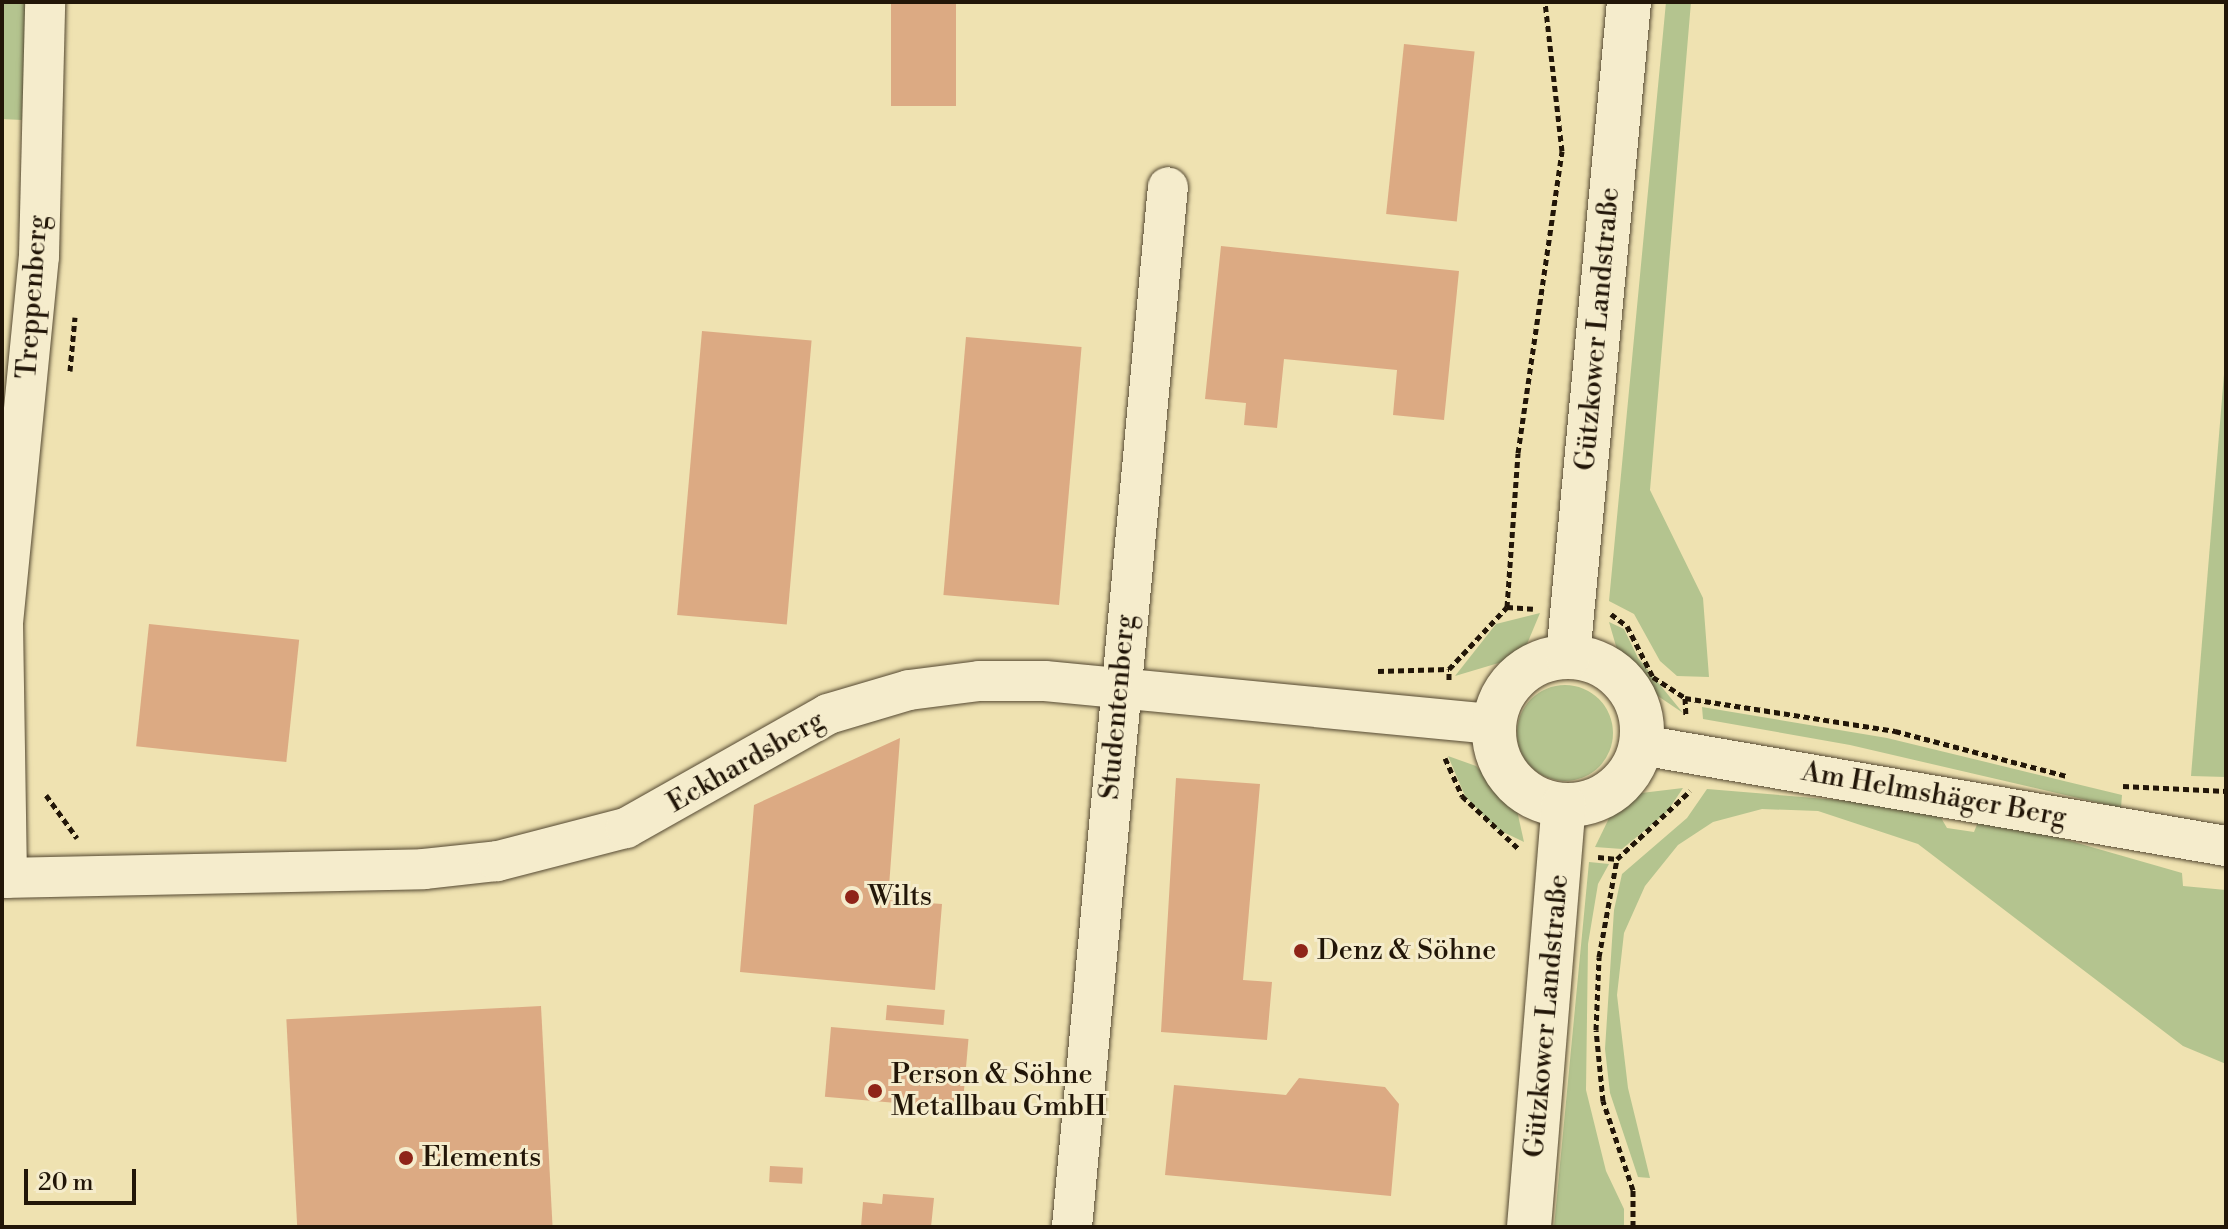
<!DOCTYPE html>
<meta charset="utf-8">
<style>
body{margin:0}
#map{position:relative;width:2228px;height:1229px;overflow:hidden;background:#efe2b1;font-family:"Libre Bodoni",serif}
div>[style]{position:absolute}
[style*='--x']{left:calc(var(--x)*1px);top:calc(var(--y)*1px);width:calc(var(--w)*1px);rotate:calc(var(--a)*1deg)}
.green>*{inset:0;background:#b4c48f}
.round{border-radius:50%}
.building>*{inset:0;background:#dcaa83;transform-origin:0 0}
.path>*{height:5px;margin-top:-2.5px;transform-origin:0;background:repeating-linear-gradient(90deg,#221608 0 6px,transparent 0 10px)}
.roads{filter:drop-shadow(0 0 2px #554932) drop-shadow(0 0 2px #554932)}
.minor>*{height:40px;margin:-20px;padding:0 20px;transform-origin:20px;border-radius:20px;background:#f5eccc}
.secondary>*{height:44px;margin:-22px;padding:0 22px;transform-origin:22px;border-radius:22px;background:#f5eccc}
.secondary>.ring{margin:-22px;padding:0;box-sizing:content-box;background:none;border:44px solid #f5eccc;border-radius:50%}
.dots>*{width:22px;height:22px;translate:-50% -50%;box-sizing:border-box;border:4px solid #f5eccc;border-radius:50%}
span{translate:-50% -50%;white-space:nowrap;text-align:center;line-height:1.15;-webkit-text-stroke:6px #f5eccc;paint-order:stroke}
.street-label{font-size:28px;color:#221608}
.poi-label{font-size:28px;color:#221608}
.left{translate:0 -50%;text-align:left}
.frame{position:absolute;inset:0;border:4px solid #221608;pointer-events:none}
.scale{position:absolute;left:24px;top:1169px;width:112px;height:36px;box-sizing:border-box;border:4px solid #221608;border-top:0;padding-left:10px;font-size:24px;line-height:28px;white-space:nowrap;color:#221608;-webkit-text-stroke:6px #f5eccc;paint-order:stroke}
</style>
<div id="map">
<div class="green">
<i style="clip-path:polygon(2px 2px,28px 2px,22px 120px,2px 119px)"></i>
<i style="clip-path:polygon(1666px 2px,1691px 2px,1650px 490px,1703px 598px,1709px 677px,1677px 676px,1660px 661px,1634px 614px,1609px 601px)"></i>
<i style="clip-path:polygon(2226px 350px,2226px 777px,2191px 776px)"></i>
<i style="clip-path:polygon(1540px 613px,1527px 644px,1512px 659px,1455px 676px,1496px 624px)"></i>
<i style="clip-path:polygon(1609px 622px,1624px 629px,1638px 658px,1683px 713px,1652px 692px,1618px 653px)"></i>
<i class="round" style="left:1517px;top:685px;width:96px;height:96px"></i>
<i style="clip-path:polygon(1702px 707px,1887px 738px,2122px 795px,2121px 808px,1850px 745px,1703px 719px)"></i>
<i style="clip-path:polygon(1448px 756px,1476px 766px,1516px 806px,1524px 842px,1495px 828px,1465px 796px)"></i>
<i style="clip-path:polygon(1683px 788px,1667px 812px,1622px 849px,1595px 847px,1613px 810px,1633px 794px)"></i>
<i style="clip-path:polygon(1707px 789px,1862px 802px,1940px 816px,1947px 828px,1974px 832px,1978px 822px,2053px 836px,2182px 873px,2183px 886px,2226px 890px,2226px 1064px,2183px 1046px,1918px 844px,1818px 811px,1762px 809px,1713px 822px,1678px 845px,1645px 886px,1624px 933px,1617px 995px,1628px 1088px,1650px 1178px,1638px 1177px,1610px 1093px,1605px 1049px,1614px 910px,1622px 874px,1687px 818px)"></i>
<i style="clip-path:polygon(1589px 862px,1609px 864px,1598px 884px,1588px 944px,1586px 1090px,1606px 1171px,1624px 1209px,1624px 1227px,1554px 1227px)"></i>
</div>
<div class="building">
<i style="left:891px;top:2px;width:65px;height:104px"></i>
<i style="left:1404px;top:44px;width:71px;height:171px;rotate:6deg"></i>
<i style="clip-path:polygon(1221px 246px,1459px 271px,1444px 420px,1393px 415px,1397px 370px,1284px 359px,1277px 428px,1244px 425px,1246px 403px,1205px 399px)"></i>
<i style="left:702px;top:331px;width:110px;height:285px;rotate:5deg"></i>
<i style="left:966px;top:337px;width:116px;height:259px;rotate:5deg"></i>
<i style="left:149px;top:624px;width:151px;height:123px;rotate:6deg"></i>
<i style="clip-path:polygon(900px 738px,888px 900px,942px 904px,935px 990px,740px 972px,754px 805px)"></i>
<i style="clip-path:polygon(1176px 778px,1260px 784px,1243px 980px,1272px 982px,1267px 1040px,1161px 1032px)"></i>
<i style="left:887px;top:1005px;width:58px;height:15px;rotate:5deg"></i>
<i style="left:541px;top:1006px;width:221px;height:255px;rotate:87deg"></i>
<i style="left:831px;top:1027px;width:138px;height:70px;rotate:5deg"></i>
<i style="clip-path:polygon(1299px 1078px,1385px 1087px,1399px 1104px,1391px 1196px,1165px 1175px,1174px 1085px,1286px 1095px)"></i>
<i style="left:770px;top:1166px;width:33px;height:16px;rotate:3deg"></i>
<i style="clip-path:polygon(883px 1194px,934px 1198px,931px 1227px,861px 1227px,863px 1202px,882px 1204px)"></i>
</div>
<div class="path">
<i style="--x:70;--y:371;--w:54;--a:-84.7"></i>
<i style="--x:1507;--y:607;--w:26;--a:4"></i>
<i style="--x:1611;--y:614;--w:20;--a:37"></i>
<i style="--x:1627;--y:626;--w:57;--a:63"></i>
<i style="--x:1653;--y:677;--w:38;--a:33"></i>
<i style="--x:1685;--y:698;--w:213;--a:8.9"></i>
<i style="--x:1895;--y:731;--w:177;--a:14.7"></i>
<i style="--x:1378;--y:671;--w:71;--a:-1.6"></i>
<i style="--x:1449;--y:680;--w:11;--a:-90"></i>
<i style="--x:1449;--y:669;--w:85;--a:-46.9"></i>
<i style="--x:1507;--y:607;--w:154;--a:-85.9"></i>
<i style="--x:1518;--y:453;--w:305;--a:-81.7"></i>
<i style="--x:1562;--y:151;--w:150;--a:-96.5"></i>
<i style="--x:1685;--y:698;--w:19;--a:87"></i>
<i style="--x:1445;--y:758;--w:42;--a:65.9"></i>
<i style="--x:1462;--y:796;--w:79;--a:43"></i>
<i style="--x:2123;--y:786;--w:103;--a:2.8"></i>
<i style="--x:46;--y:795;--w:53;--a:54.2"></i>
<i style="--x:1598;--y:857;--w:19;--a:6"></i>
<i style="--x:1633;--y:1227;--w:37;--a:-90"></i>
<i style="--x:1633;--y:1190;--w:94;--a:-108.6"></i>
<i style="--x:1603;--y:1101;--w:71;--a:-95.6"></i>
<i style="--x:1596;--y:1030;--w:73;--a:-87.6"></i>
<i style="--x:1599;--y:957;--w:100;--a:-79.6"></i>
<i style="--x:1617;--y:859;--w:100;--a:-43"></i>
</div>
<div class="roads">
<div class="minor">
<i style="--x:1641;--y:745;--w:594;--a:9.8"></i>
<i style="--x:2;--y:878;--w:422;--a:-1.2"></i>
<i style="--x:424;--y:869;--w:74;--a:-6.2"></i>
<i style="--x:498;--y:861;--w:132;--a:-14.5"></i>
<i style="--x:626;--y:828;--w:232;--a:-29.4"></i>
<i style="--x:828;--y:714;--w:84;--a:-16.5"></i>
<i style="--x:909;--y:690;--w:71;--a:-7.3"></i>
<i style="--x:979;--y:681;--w:66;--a:0"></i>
<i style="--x:1045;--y:681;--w:450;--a:5.5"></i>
<i style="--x:7;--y:878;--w:255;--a:-90.9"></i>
<i style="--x:3;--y:623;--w:369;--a:-84.4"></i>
<i style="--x:39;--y:256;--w:254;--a:-88.6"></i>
<i style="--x:1072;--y:1227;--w:1044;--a:-84.73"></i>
</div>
<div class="secondary">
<i class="ring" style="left:1494px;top:657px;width:104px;height:104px"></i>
<i style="--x:1568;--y:657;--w:658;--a:-84.68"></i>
<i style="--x:1529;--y:1227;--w:423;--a:-85.3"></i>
</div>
</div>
<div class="dots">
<i style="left:852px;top:897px;background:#8f2418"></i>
<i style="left:1301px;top:951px;background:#8f2418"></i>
<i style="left:875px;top:1091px;background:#8f2418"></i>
<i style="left:406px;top:1158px;background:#8f2418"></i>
</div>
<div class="street-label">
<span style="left:33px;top:297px;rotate:-86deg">Treppenberg</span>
<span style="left:1598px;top:329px;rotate:-85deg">Gützkower Landstraße</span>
<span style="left:1118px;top:707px;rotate:-85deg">Studentenberg</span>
<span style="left:746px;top:762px;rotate:-30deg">Eckhardsberg</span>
<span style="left:1934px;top:795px;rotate:10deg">Am Helmshäger Berg</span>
<span style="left:1547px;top:1016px;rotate:-85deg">Gützkower Landstraße</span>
</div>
<div class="poi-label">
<span class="left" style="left:868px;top:897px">Wilts</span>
<span class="left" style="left:1317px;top:951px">Denz &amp; Söhne</span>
<span class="left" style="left:891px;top:1091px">Person &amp; Söhne<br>Metallbau GmbH</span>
<span class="left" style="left:422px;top:1158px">Elements</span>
</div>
<div class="frame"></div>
<div class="scale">20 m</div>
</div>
